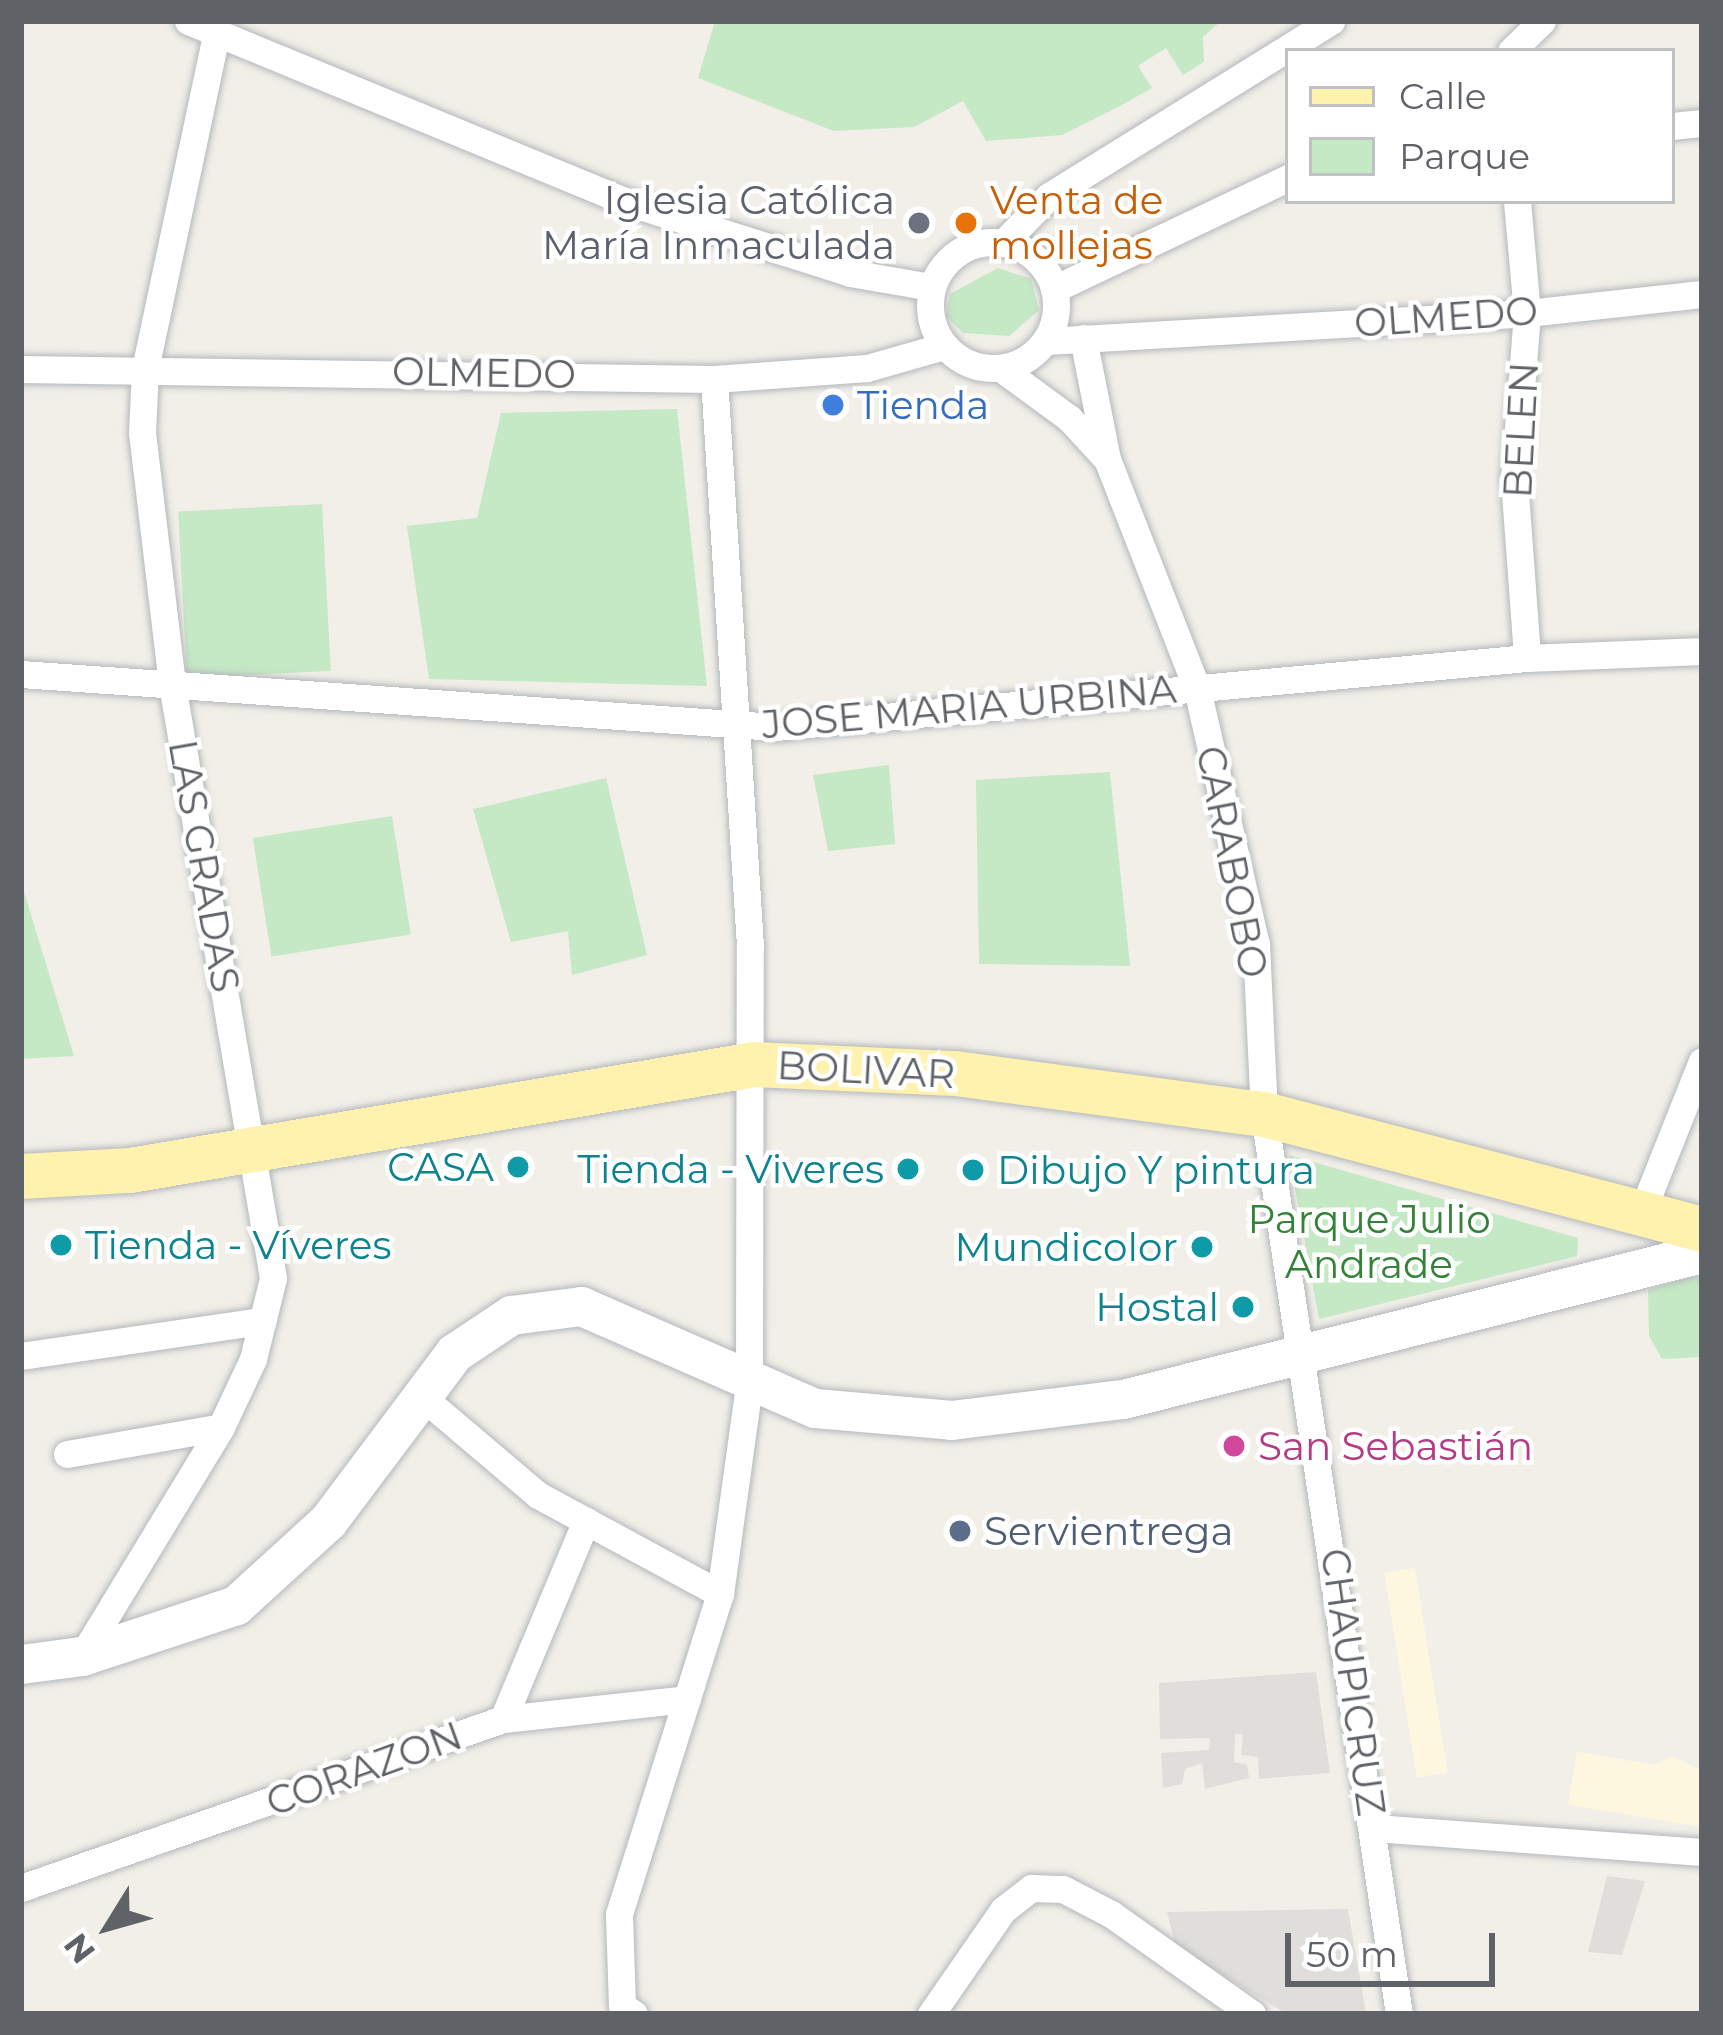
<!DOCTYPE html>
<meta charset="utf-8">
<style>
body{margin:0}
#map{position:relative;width:1723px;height:2035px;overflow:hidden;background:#f1efe8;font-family:Montserrat,sans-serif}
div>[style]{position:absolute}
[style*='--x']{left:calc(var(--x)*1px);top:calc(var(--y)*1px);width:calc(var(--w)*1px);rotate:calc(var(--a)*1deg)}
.commercial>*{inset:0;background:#fef7e0;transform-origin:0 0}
.industrial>*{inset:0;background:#e0deda}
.green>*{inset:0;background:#c5e8c5;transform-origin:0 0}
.roads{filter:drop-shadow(0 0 3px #b5b8bc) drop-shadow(0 0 3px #b5b8bc)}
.street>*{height:27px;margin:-13.5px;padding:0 13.5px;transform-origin:13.5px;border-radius:13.5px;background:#fff}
.street>.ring{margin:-13.5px;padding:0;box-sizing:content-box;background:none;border:27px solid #fff;border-radius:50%}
.secondary>*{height:39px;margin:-19.5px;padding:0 19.5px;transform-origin:19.5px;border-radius:19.5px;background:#fff}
.primary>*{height:45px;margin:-22.5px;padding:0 22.5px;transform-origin:22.5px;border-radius:22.5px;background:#fff2af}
.dots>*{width:33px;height:33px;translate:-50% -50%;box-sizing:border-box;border:6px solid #fff;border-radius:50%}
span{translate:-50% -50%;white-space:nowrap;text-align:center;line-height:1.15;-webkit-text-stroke:9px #fff;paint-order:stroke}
.worship-label{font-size:39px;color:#5b616d}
.right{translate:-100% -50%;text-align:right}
.food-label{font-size:39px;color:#c56008}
.left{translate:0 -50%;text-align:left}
.street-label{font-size:39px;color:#5f6368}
.shop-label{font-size:39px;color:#366cbe}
.culture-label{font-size:39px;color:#0d838f}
.park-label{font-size:39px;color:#348238}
.hotel-label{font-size:39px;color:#b23c85}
.service-label{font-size:39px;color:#4e5e75}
.frame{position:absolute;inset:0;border:24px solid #5f6368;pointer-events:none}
.legend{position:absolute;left:1285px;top:48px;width:390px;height:156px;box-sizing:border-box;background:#fff;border:3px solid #bfc1c3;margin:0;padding:15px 21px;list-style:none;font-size:36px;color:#5f6368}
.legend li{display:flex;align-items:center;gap:24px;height:60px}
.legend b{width:60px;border:3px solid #bfc1c3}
.north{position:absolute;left:48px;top:1867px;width:120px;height:120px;-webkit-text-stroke:9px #fff;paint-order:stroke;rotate:233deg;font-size:33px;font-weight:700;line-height:48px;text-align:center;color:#5f6368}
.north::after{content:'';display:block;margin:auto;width:42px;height:54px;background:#5f6368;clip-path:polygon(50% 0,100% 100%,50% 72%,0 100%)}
.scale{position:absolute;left:1285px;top:1933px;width:210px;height:54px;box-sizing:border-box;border:6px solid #5f6368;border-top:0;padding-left:15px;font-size:36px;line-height:42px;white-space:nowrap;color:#5f6368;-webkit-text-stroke:9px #fff;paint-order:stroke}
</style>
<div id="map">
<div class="commercial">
<i style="left:1415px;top:1568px;width:207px;height:31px;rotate:81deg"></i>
<i style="clip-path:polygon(1577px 1752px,1655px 1765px,1671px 1756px,1702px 1770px,1702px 1827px,1568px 1805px)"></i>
</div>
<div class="industrial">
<i style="clip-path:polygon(1316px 1672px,1330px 1773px,1259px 1779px,1258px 1757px,1241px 1755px,1243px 1734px,1235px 1734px,1234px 1762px,1247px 1765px,1249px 1778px,1205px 1789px,1202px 1763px,1185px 1769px,1182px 1784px,1163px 1788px,1161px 1753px,1209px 1750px,1210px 1738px,1160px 1739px,1159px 1683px)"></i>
<i style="clip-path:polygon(1607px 1876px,1645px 1881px,1622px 1955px,1588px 1952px)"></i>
<i style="clip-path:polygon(1348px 1909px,1366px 2014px,1287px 2014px,1176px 1947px,1167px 1912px)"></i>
</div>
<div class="green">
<i style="clip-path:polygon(715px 21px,1221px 21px,1203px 37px,1204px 62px,1183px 75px,1166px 48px,1138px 66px,1152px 88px,1120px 106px,1062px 135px,986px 141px,963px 101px,914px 127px,834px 131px,698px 78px)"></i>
<i style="clip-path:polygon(998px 268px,1031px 279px,1039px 310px,1009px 336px,963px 333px,946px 316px,950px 294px)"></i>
<i style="clip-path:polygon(677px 409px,707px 686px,429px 679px,407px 526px,477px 518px,501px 413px)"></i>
<i style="left:322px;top:504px;width:167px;height:144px;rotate:87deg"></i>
<i style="clip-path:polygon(889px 765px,895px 844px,828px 851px,813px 775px)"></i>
<i style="clip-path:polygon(1110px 772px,1130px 966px,979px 964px,976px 780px)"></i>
<i style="clip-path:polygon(606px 778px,647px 955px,572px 975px,568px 931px,511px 942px,473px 809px)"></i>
<i style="left:392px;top:816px;width:120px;height:141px;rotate:81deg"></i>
<i style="clip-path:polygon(21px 882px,74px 1056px,21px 1059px)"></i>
<i style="clip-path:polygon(1289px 1155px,1578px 1238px,1577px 1256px,1319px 1319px)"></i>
<i style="clip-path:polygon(1690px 1277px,1702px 1278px,1702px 1357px,1662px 1359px,1649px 1336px,1648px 1290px)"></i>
</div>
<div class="roads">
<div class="street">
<i style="--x:188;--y:21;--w:481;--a:22.4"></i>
<i style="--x:633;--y:204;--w:228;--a:17.6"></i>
<i style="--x:850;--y:273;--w:82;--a:9.8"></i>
<i style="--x:1511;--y:51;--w:43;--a:-44.1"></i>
<i style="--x:1672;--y:126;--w:30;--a:-6"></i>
<i style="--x:1517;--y:201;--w:112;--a:84.9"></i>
<i style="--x:1527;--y:313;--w:167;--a:94.5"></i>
<i style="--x:1514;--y:479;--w:179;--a:85.8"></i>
<i class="ring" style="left:930px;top:242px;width:99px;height:99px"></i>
<i style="--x:1004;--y:242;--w:64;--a:-45.6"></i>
<i style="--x:1049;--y:196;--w:332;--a:-31.8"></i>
<i style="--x:1054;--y:289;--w:259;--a:-25.4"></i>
<i style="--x:1083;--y:338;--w:123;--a:78.8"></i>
<i style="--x:1107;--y:459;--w:247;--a:68.6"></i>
<i style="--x:1197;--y:689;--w:262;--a:77"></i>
<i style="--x:1256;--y:944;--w:170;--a:87.3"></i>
<i style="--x:1264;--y:1114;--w:910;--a:81.47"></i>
<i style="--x:1046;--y:341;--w:482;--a:-3.3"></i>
<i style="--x:1527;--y:313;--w:176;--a:-6.2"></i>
<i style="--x:21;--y:369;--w:693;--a:0.83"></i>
<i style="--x:714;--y:379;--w:153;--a:-4.1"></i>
<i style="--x:867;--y:368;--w:80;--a:-15.9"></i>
<i style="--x:1002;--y:369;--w:83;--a:36.2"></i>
<i style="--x:1069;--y:418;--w:52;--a:47.4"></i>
<i style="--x:21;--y:674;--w:757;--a:4.02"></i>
<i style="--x:776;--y:727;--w:754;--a:-5.25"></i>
<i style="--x:1527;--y:658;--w:175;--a:-2.3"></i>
<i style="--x:1643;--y:1209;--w:159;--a:-68.3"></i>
<i style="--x:21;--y:1356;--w:244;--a:-8.3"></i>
<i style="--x:420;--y:1395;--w:155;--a:40.3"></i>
<i style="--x:538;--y:1495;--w:207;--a:28.5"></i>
<i style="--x:67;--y:1454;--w:156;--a:-9.9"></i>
<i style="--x:82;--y:1656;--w:268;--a:-58.7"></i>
<i style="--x:221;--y:1427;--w:75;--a:-64.8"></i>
<i style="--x:253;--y:1359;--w:83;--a:-76.1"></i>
<i style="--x:273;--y:1278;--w:603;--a:-99.65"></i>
<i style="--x:172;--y:684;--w:253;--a:-96.8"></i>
<i style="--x:142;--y:433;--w:64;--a:-87.3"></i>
<i style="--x:145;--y:369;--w:342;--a:-78"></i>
<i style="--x:503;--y:1719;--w:185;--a:-6.2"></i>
<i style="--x:1374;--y:1828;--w:329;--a:4.2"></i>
<i style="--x:21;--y:1888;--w:511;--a:-19.32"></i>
<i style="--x:503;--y:1719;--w:215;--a:-67.3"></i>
<i style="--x:634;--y:2014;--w:14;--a:-146"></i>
<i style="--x:622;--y:2006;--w:92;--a:-91.9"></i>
<i style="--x:619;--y:1914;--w:336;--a:-72.5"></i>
<i style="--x:720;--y:1594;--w:211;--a:-82.1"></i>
<i style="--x:749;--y:1385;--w:439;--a:-89.9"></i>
<i style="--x:750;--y:946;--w:568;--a:-93.63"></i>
<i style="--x:931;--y:2014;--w:126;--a:-55.3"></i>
<i style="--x:1003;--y:1910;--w:36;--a:-38"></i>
<i style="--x:1031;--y:1888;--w:32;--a:2"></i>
<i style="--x:1063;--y:1889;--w:54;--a:27.5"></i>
<i style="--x:1111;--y:1914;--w:173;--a:35.3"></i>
</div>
<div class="secondary">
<i style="--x:21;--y:1664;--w:62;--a:-7.5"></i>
<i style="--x:82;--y:1656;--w:162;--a:-18.3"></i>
<i style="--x:236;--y:1605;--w:125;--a:-42.4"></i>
<i style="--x:328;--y:1521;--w:210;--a:-53.1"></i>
<i style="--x:454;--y:1353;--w:69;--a:-33.7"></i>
<i style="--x:511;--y:1315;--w:71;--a:-7.3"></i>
<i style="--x:581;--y:1306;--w:255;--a:23.6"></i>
<i style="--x:815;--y:1408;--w:137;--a:5"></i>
<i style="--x:951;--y:1420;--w:173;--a:-7"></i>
<i style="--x:1123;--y:1399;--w:597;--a:-14.15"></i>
</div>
<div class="primary">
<i style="--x:21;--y:1176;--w:109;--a:-3.2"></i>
<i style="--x:130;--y:1170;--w:633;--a:-9.64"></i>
<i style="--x:754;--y:1064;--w:201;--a:2.6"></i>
<i style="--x:955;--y:1073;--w:312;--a:7.6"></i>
<i style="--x:1264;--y:1114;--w:453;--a:14.7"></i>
</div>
</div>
<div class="dots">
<i style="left:919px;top:223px;background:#6b7280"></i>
<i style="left:966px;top:223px;background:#e8710a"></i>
<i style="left:833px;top:405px;background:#3f7fe0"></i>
<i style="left:518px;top:1167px;background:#0f9aa8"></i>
<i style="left:908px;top:1169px;background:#0f9aa8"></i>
<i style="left:973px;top:1170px;background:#0f9aa8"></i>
<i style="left:61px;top:1245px;background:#0f9aa8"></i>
<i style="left:1202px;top:1247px;background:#0f9aa8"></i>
<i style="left:1243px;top:1307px;background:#0f9aa8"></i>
<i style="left:1234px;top:1446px;background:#d1479c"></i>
<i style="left:960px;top:1531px;background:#5c6f8a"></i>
</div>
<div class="worship-label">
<span class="right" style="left:895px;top:223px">Iglesia Católica<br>María Inmaculada</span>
</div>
<div class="food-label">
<span class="left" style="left:990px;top:223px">Venta de<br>mollejas</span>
</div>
<div class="street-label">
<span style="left:1446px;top:317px;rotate:-4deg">OLMEDO</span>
<span style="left:484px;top:373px;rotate:1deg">OLMEDO</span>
<span style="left:1521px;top:430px;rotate:-87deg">BELEN</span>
<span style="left:969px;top:707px;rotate:-5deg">JOSE MARIA URBINA</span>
<span style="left:1232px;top:862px;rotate:79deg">CARABOBO</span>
<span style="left:204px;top:866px;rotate:80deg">LAS GRADAS</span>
<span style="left:866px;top:1070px;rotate:3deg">BOLIVAR</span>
<span style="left:1353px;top:1682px;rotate:82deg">CHAUPICRUZ</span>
<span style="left:364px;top:1769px;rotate:-20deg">CORAZON</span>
</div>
<div class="shop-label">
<span class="left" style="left:857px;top:405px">Tienda</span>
</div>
<div class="culture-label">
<span class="right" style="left:494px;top:1167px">CASA</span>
<span class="right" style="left:884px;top:1169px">Tienda - Viveres</span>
<span class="left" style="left:997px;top:1170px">Dibujo Y pintura</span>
<span class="left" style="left:85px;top:1245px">Tienda - Víveres</span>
<span class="right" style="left:1178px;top:1247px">Mundicolor</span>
<span class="right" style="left:1219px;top:1307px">Hostal</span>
</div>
<div class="park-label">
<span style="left:1369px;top:1242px">Parque Julio<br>Andrade</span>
</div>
<div class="hotel-label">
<span class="left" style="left:1258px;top:1446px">San Sebastián</span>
</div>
<div class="service-label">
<span class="left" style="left:984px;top:1531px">Servientrega</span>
</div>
<div class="frame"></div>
<ul class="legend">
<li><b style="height:15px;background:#fff2af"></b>Calle</li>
<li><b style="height:33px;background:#c5e8c5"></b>Parque</li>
</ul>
<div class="north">N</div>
<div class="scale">50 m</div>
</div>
